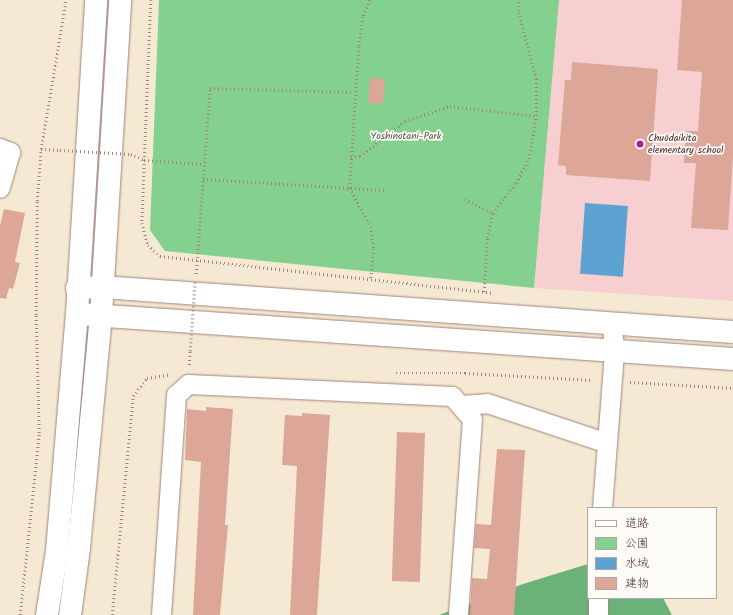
<!DOCTYPE html>
<meta charset="utf-8">
<style>
body{margin:0}
#map{position:relative;width:733px;height:615px;overflow:hidden;background:#f6e9d3;font-family:Kalam,"Klee One",sans-serif}
div>[style]{position:absolute}
[style*='--x']{left:calc(var(--x)*1px);top:calc(var(--y)*1px);width:calc(var(--w)*1px);rotate:calc(var(--a)*1deg)}
.built>*{inset:0;background:#f7cfd0}
.green>*{inset:0;background:#84d08e}
.forest>*{inset:0;background:#6bb279}
.water>*{inset:0;background:#5ca3d2;transform-origin:0 0}
.building>*{inset:0;background:#dca799;transform-origin:0 0}
.path>*{height:2.5px;margin-top:-1.25px;transform-origin:0;background:repeating-linear-gradient(90deg,#a0847f 0 1px,transparent 0 4px)}
.roads{filter:drop-shadow(0 0 1px #a0847f) drop-shadow(0 0 1px #a0847f)}
.minor>*{height:19px;margin:-9.5px;padding:0 9.5px;transform-origin:9.5px;border-radius:9.5px;background:#fff}
.tertiary>*{height:22px;margin:-11px;padding:0 11px;transform-origin:11px;border-radius:11px;background:#fff}
.path-bridge>*{height:2.5px;margin-top:-1.25px;transform-origin:0;background:repeating-linear-gradient(90deg,#a0847f 0 1px,transparent 0 4px)}
.dots>*{width:11px;height:11px;translate:-50% -50%;box-sizing:border-box;border:2px solid #fdfcf7;border-radius:50%}
span{translate:-50% -50%;white-space:nowrap;text-align:center;line-height:1.15;-webkit-text-stroke:3.5px #fdfcf7;paint-order:stroke}
.park-label{font-size:10px;color:#5b5449}
.poi-label{font-size:10px;color:#4a1f2b}
.left{translate:0 -50%;text-align:left}
.legend{position:absolute;left:587px;top:507px;width:130px;height:92px;box-sizing:border-box;background:#fdfcf7;border:1px solid #b5a4a5;margin:0;padding:5px 7px;list-style:none;font-size:12px;color:#4a1f2b}
.legend li{display:flex;align-items:center;gap:8px;height:20px}
.legend b{width:20px;border:1px solid #b5a4a5}
</style>
<div id="map">
<div class="built">
<i style="clip-path:polygon(559px 0,733px 0,733px 301px,534px 288px)"></i>
</div>
<div class="green">
<i style="clip-path:polygon(159px 0,559px 0,534px 288px,165px 251px,150px 230px)"></i>
</div>
<div class="forest">
<i style="clip-path:polygon(588px 564px,588px 598px,663px 598px,672px 615px,439px 615px,523px 584px)"></i>
</div>
<div class="water">
<i style="left:585px;top:203px;width:43px;height:71px;rotate:4deg"></i>
</div>
<div class="building">
<i style="clip-path:polygon(682px 0,733px 0,733px 157px,728px 230px,691px 228px,696px 163px,684px 163px,686px 131px,698px 131px,702px 72px,677px 70px)"></i>
<i style="clip-path:polygon(572px 62px,658px 69px,650px 181px,566px 175px,566px 166px,558px 165px,565px 80px,571px 80px)"></i>
<i style="left:370px;top:78px;width:15px;height:25px;rotate:4deg"></i>
<i style="clip-path:polygon(4px 209px,25px 213px,15px 262px,20px 263px,13px 289px,9px 288px,6px 299px,0 298px,0 226px)"></i>
<i style="clip-path:polygon(206px 407px,233px 409px,225px 525px,228px 525px,220px 615px,193px 615px,201px 462px,185px 460px,187px 409px,206px 411px)"></i>
<i style="clip-path:polygon(302px 413px,330px 415px,317px 615px,290px 615px,297px 466px,282px 465px,285px 415px,302px 416px)"></i>
<i style="left:397px;top:432px;width:28px;height:149px;rotate:2deg"></i>
<i style="clip-path:polygon(497px 449px,525px 450px,514px 615px,470px 615px,472px 578px,487px 579px,490px 549px,474px 548px,476px 524px,491px 525px)"></i>
</div>
<div class="path">
<i style="--x:151;--y:0;--w:223;--a:92.3"></i>
<i style="--x:142;--y:223;--w:23;--a:75"></i>
<i style="--x:148;--y:245;--w:16;--a:43"></i>
<i style="--x:160;--y:256;--w:335;--a:6.3"></i>
<i style="--x:370;--y:0;--w:18;--a:112"></i>
<i style="--x:363;--y:17;--w:30;--a:98"></i>
<i style="--x:359;--y:47;--w:141;--a:93.7"></i>
<i style="--x:350;--y:188;--w:44;--a:61.7"></i>
<i style="--x:371;--y:227;--w:22;--a:82"></i>
<i style="--x:374;--y:249;--w:31;--a:96"></i>
<i style="--x:41;--y:149;--w:19;--a:3"></i>
<i style="--x:131;--y:154;--w:14;--a:25"></i>
<i style="--x:144;--y:160;--w:60;--a:3.8"></i>
<i style="--x:351;--y:157;--w:9;--a:-6"></i>
<i style="--x:360;--y:156;--w:57;--a:-37.9"></i>
<i style="--x:405;--y:121;--w:47;--a:-18.4"></i>
<i style="--x:450;--y:106;--w:87;--a:6.6"></i>
<i style="--x:203;--y:179;--w:182;--a:3.5"></i>
<i style="--x:465;--y:199;--w:31;--a:27"></i>
<i style="--x:196;--y:274;--w:187;--a:-85.7"></i>
<i style="--x:210;--y:88;--w:144;--a:1.6"></i>
<i style="--x:484;--y:292;--w:54;--a:-86.8"></i>
<i style="--x:487;--y:238;--w:26;--a:-77"></i>
<i style="--x:493;--y:213;--w:38;--a:-53"></i>
<i style="--x:516;--y:183;--w:27;--a:-62"></i>
<i style="--x:529;--y:159;--w:44;--a:-80.8"></i>
<i style="--x:536;--y:116;--w:37;--a:-90"></i>
<i style="--x:536;--y:79;--w:70;--a:-104.8"></i>
<i style="--x:518;--y:11;--w:11;--a:-85"></i>
<i style="--x:189;--y:365;--w:14;--a:-86"></i>
<i style="--x:396;--y:373;--w:69;--a:0"></i>
<i style="--x:465;--y:373;--w:128;--a:3.1"></i>
<i style="--x:630;--y:382;--w:103;--a:3.3"></i>
<i style="--x:20;--y:615;--w:183;--a:-84"></i>
<i style="--x:39;--y:433;--w:118;--a:-91.5"></i>
<i style="--x:36;--y:315;--w:114;--a:-89.5"></i>
<i style="--x:37;--y:201;--w:52;--a:-85.6"></i>
<i style="--x:41;--y:149;--w:151;--a:-80.5"></i>
<i style="--x:112;--y:615;--w:220;--a:-84.5"></i>
<i style="--x:133;--y:396;--w:23;--a:-52"></i>
<i style="--x:147;--y:378;--w:24;--a:-9"></i>
</div>
<div class="roads">
<div class="minor">
<i style="--x:0;--y:148;--w:11;--a:22"></i>
<i style="--x:10;--y:152;--w:37;--a:106"></i>
<i style="--x:461;--y:405;--w:26;--a:-4"></i>
<i style="--x:487;--y:403;--w:126;--a:18.4"></i>
<i style="--x:602;--y:508;--w:155;--a:-85.6"></i>
<i style="--x:614;--y:353;--w:27;--a:-94"></i>
<i style="--x:161;--y:615;--w:221;--a:-86.1"></i>
<i style="--x:176;--y:395;--w:16;--a:-43"></i>
<i style="--x:188;--y:384;--w:264;--a:2.6"></i>
<i style="--x:452;--y:396;--w:30;--a:49"></i>
<i style="--x:472;--y:419;--w:196;--a:94.1"></i>
<i style="--x:598;--y:615;--w:17;--a:-90"></i>
</div>
<div class="tertiary">
<i style="--x:77;--y:288;--w:25;--a:-2"></i>
<i style="--x:102;--y:287;--w:633;--a:4.08"></i>
<i style="--x:77;--y:314;--w:658;--a:3.92"></i>
<i style="--x:47;--y:615;--w:65;--a:-81.1"></i>
<i style="--x:57;--y:551;--w:238;--a:-85.2"></i>
<i style="--x:77;--y:314;--w:315;--a:-86.5"></i>
<i style="--x:70;--y:615;--w:68;--a:-82.3"></i>
<i style="--x:79;--y:548;--w:234;--a:-84.6"></i>
<i style="--x:101;--y:315;--w:316;--a:-86.5"></i>
</div>
</div>
<div class="path-bridge">
<i style="--x:60;--y:150;--w:71;--a:3.2"></i>
<i style="--x:190;--y:351;--w:72;--a:-86"></i>
</div>
<div class="dots">
<i style="left:640px;top:144px;background:#b5179e"></i>
</div>
<div class="park-label">
<span style="left:406px;top:137px">Yoshinotani-Park</span>
</div>
<div class="poi-label">
<span class="left" style="left:648px;top:144px">Chuōdaikita<br>elementary school</span>
</div>
<ul class="legend">
<li><b style="height:5px;background:#fff"></b>道路</li>
<li><b style="height:11px;background:#84d08e"></b>公園</li>
<li><b style="height:11px;background:#5ca3d2"></b>水域</li>
<li><b style="height:11px;background:#dca799"></b>建物</li>
</ul>
</div>
